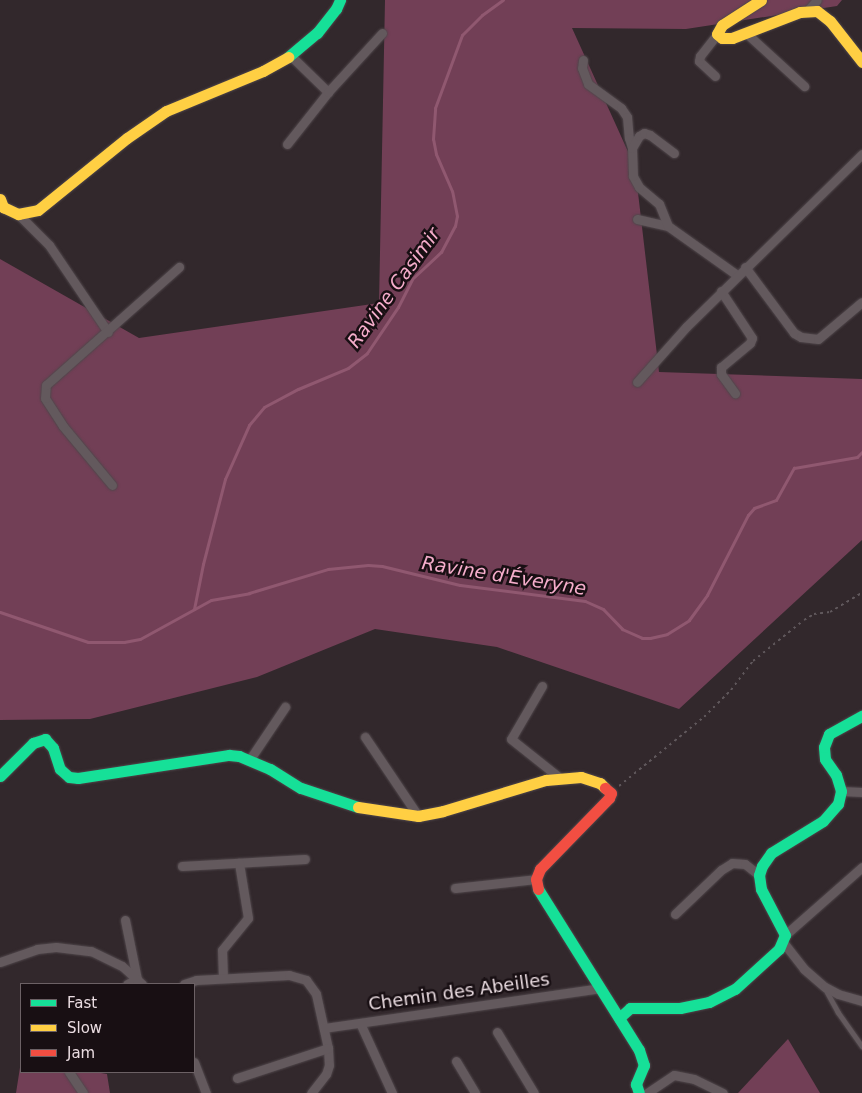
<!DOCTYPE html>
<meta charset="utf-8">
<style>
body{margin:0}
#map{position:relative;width:862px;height:1093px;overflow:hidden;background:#32282c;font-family:"DejaVu Sans",sans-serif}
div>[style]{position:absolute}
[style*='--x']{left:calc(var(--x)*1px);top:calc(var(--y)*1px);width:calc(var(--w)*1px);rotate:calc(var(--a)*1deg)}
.forest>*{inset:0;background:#723f56}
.stream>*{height:3px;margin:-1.5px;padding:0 1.5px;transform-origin:1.5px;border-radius:1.5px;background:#905870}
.path>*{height:2px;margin-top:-1px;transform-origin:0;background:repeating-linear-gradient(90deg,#60585c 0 2.5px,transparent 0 6.5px)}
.roads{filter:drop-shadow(0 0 1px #4f464a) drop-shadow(0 0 1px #4f464a)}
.lane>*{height:4.5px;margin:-2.25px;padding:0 2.25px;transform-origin:2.25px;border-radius:2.25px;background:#63595d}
.street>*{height:9px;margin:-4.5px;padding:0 4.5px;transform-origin:4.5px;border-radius:4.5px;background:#63595d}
.fast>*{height:11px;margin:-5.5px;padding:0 5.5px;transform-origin:5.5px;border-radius:5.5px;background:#16e098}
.slow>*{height:11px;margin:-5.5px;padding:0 5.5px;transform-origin:5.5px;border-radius:5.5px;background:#ffcf43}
.jam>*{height:11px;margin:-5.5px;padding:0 5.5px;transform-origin:5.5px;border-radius:5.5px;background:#f24e42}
span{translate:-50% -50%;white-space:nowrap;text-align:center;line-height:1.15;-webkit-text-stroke:5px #180f13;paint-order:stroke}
.street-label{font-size:18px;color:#eadce1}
.water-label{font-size:19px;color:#f5adcb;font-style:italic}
.legend{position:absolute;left:20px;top:983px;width:175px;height:90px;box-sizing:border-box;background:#180f13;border:1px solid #6c6165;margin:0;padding:6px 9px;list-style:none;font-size:15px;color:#eadce1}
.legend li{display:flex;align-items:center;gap:10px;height:25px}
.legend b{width:25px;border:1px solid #6c6165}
</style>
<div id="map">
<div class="forest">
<i style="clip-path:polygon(385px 0,842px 0,837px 6px,686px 29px,572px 28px,635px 167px,659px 372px,862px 379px,862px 540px,679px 709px,497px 647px,375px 629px,257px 677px,90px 719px,0 720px,0 259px,139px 338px,379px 303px)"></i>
<i style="clip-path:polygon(788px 1039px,820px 1093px,738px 1093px)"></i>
<i style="clip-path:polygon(21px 1061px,21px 1072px,95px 1072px,107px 1074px,110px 1093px,16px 1093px)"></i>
</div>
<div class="stream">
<i style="--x:194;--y:609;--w:46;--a:-78.7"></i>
<i style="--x:203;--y:564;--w:88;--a:-75.5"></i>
<i style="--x:225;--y:479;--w:59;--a:-66"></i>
<i style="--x:249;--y:425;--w:23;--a:-50"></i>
<i style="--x:264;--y:407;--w:38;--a:-28"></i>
<i style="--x:298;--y:389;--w:54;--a:-22.8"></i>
<i style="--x:348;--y:368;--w:24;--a:-38"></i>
<i style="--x:367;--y:353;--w:55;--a:-56"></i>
<i style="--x:398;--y:307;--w:31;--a:-63"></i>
<i style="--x:412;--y:279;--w:40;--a:-43"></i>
<i style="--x:441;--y:252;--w:30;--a:-62"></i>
<i style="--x:455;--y:226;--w:10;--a:-79"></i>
<i style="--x:457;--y:216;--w:25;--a:-101"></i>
<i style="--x:452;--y:191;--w:40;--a:-113.4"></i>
<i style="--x:436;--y:154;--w:15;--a:-101"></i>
<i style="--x:433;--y:139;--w:31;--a:-86"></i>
<i style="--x:435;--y:108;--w:78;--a:-69.7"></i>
<i style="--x:462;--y:35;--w:28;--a:-45"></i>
<i style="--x:482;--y:15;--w:26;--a:-36"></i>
<i style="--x:0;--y:612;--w:93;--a:18.8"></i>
<i style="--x:88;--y:642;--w:36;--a:0"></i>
<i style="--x:124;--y:642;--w:16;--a:-11"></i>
<i style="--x:140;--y:639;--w:81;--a:-28.8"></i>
<i style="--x:211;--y:600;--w:39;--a:-10"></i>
<i style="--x:249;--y:593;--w:83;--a:-16.9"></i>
<i style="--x:328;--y:569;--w:40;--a:-5.7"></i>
<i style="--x:368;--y:565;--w:14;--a:4"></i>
<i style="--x:382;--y:566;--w:80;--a:13.7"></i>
<i style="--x:460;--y:585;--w:126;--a:7.3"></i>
<i style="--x:585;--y:601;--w:20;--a:24"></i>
<i style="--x:603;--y:609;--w:28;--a:46"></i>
<i style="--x:622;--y:629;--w:22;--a:24"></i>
<i style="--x:642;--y:638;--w:8;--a:0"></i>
<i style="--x:650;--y:638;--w:17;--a:-13"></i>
<i style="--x:667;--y:634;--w:26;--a:-32"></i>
<i style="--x:689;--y:620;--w:31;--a:-54"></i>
<i style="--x:707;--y:595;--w:90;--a:-62.9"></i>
<i style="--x:748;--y:515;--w:9;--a:-49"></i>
<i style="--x:754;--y:508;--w:23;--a:-20"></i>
<i style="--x:776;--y:500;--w:37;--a:-61"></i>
<i style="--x:794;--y:468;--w:64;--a:-9.9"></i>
<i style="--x:857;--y:457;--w:7;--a:-45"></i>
</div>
<div class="path">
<i style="--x:619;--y:786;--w:109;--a:-39.1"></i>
<i style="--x:704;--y:717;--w:38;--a:-45"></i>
<i style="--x:731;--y:690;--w:36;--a:-53"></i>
<i style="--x:753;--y:661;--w:65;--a:-38.8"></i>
<i style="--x:804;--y:620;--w:12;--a:-31"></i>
<i style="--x:814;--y:614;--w:16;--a:-7"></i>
<i style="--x:830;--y:612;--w:37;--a:-31"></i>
</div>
<div class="roads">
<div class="lane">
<i style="--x:826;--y:990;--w:25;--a:61"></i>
<i style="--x:838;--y:1012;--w:42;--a:54.8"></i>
</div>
<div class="street">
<i style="--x:808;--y:10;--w:13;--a:-48"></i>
<i style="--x:746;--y:33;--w:79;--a:42.4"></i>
<i style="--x:291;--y:56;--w:52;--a:44.2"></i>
<i style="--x:583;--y:60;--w:8;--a:97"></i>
<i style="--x:582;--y:68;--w:17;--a:69"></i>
<i style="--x:588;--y:84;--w:41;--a:36"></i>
<i style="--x:621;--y:108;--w:11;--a:56"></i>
<i style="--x:627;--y:117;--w:21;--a:85"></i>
<i style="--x:629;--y:138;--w:10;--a:73"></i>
<i style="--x:715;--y:76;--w:22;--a:-137"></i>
<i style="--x:699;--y:61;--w:5;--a:-79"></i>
<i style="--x:700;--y:56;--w:28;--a:-52"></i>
<i style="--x:287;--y:144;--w:66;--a:-51.7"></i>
<i style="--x:328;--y:92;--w:80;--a:-47.5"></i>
<i style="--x:18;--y:214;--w:44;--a:45"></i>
<i style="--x:49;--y:245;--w:105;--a:55.9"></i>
<i style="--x:637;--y:219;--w:32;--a:13"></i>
<i style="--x:668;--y:226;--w:85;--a:35.4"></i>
<i style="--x:668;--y:226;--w:24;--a:-112"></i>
<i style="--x:659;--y:204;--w:26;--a:-140"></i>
<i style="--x:639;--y:187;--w:13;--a:-119"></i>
<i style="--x:633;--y:176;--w:28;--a:-92"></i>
<i style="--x:632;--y:148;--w:14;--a:-60"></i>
<i style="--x:639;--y:136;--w:6;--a:-31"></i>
<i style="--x:644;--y:133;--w:6;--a:18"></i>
<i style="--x:650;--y:135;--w:30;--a:37"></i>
<i style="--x:745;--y:267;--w:82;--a:53.4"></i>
<i style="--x:794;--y:333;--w:8;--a:30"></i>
<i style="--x:801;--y:337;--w:17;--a:7"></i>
<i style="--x:818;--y:339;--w:57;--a:-40.1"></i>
<i style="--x:721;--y:291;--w:56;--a:56.6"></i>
<i style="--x:752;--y:338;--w:5;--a:112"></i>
<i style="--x:750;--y:343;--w:38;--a:140"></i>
<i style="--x:721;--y:367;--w:7;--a:90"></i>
<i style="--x:721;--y:374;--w:24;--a:54"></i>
<i style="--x:637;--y:382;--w:74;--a:-48.3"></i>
<i style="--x:686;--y:327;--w:247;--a:-44.5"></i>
<i style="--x:112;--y:485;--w:77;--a:-129.7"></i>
<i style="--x:63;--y:426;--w:33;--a:-123"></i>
<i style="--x:45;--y:398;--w:13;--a:-86"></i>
<i style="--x:46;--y:385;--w:178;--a:-41.6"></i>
<i style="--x:542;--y:686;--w:61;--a:120.3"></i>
<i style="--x:511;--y:739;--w:63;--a:38.5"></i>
<i style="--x:365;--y:737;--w:95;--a:56.1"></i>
<i style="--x:250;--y:759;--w:63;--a:-56.1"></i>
<i style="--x:841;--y:791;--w:21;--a:3"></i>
<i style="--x:182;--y:866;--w:123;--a:-3.3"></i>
<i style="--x:455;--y:888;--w:81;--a:-6.3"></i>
<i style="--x:675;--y:914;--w:64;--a:-43.7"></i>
<i style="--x:721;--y:870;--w:13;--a:-32"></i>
<i style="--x:732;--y:863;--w:13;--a:4"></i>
<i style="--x:745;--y:864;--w:18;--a:38"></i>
<i style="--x:125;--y:920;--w:60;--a:78.5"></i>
<i style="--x:137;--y:979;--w:11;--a:153"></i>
<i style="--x:785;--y:935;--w:103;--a:-41.4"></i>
<i style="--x:783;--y:942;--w:34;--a:52"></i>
<i style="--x:804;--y:969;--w:28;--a:41"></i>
<i style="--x:825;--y:987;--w:15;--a:28"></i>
<i style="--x:838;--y:994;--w:25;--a:16"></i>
<i style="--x:0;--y:962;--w:39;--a:-19"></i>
<i style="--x:37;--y:949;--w:19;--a:-6"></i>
<i style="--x:56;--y:947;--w:35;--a:7"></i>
<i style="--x:91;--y:951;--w:34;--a:26"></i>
<i style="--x:122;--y:966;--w:27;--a:42"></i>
<i style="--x:223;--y:978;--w:28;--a:-92"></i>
<i style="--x:222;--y:950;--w:41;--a:-50.9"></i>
<i style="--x:248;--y:918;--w:56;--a:-99.3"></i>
<i style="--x:184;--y:984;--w:13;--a:-18"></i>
<i style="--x:196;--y:980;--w:93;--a:-3.1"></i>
<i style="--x:289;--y:975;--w:18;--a:16"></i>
<i style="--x:306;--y:980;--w:17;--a:54"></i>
<i style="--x:316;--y:994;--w:55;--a:77.5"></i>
<i style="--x:328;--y:1048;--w:17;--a:87"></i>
<i style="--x:329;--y:1065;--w:9;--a:108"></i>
<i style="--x:326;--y:1074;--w:24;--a:128"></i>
<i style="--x:360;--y:1023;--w:77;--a:65.4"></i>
<i style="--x:324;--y:1028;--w:279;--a:-8.2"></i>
<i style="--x:497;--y:1032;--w:71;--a:58.8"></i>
<i style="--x:456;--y:1061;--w:37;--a:59"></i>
<i style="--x:194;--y:1062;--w:33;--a:69"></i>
<i style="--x:69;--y:1072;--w:25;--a:56"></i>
<i style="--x:237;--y:1078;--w:96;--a:-18.2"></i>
<i style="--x:647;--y:1093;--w:32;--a:-34"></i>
<i style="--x:674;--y:1075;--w:20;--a:11"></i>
<i style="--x:694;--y:1079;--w:32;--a:26"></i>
</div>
<div class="fast">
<i style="--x:288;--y:57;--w:38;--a:-40"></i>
<i style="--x:317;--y:33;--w:31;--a:-52"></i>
<i style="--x:336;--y:9;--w:10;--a:-66"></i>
<i style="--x:0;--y:776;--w:47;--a:-45"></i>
<i style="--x:33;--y:743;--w:13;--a:-18"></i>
<i style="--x:45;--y:739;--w:12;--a:48"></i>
<i style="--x:53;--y:748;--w:22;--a:72"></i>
<i style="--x:60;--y:769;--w:12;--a:42"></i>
<i style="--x:69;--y:777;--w:9;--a:6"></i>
<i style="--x:78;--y:778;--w:153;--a:-8.7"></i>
<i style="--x:229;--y:755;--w:10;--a:6"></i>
<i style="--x:239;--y:756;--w:34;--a:23"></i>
<i style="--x:270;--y:769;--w:36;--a:32"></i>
<i style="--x:301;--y:788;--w:60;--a:18.4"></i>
<i style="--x:538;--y:889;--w:190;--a:57.9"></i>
<i style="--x:639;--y:1050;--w:16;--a:72"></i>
<i style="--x:644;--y:1065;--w:21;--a:113"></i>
<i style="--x:636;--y:1084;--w:9;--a:72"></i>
<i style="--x:619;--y:1018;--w:15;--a:-42"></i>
<i style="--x:630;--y:1008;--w:50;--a:0"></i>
<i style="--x:680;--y:1008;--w:30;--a:-12"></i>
<i style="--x:709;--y:1002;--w:29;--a:-27"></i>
<i style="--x:735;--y:989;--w:59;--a:-42.3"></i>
<i style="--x:779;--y:949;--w:15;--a:-67"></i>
<i style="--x:785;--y:935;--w:52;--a:-117.6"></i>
<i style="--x:761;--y:889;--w:14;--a:-98"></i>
<i style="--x:759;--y:875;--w:9;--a:-72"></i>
<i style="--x:762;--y:866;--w:16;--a:-55"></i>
<i style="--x:771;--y:853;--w:61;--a:-31.6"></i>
<i style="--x:823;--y:821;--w:23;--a:-49"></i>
<i style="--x:838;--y:804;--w:13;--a:-77"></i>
<i style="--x:841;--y:791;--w:17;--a:-107"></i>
<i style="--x:836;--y:775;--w:19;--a:-125"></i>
<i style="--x:825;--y:759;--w:12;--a:-95"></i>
<i style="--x:824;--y:747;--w:14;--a:-69"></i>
<i style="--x:829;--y:734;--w:38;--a:-29"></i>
</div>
<div class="slow">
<i style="--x:761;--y:0;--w:46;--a:147.3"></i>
<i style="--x:722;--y:25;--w:10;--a:119"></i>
<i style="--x:717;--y:34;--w:6;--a:39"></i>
<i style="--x:722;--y:38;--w:10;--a:0"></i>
<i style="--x:732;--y:38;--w:73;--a:-20.9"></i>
<i style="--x:800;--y:12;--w:17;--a:-3"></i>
<i style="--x:817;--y:11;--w:16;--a:38"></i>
<i style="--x:830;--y:21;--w:52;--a:52"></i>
<i style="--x:0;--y:199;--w:9;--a:69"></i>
<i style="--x:3;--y:207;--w:17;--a:25"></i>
<i style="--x:18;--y:214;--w:20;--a:-11"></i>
<i style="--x:38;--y:210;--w:114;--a:-39"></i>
<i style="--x:127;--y:138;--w:47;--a:-34.7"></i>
<i style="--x:166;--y:111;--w:105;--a:-22.4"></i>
<i style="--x:263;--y:71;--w:29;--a:-29"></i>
<i style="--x:358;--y:807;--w:61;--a:8.5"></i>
<i style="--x:418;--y:816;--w:25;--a:-11"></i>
<i style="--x:443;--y:811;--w:108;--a:-16.8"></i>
<i style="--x:546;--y:780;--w:35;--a:-5"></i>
<i style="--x:581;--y:777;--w:20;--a:18"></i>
<i style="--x:600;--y:783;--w:7;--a:45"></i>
</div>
<div class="jam">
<i style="--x:538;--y:889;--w:10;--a:-101"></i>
<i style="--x:536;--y:879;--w:11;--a:-68"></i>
<i style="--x:540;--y:869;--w:99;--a:-45.8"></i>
<i style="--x:609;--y:798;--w:5;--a:-68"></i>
<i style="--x:611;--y:793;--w:8;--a:-140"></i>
</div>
</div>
<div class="street-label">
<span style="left:459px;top:992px;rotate:-8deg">Chemin des Abeilles</span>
</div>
<div class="water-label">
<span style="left:394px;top:288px;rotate:-54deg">Ravine Casimir</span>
<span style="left:504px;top:576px;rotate:9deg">Ravine d'Éveryne</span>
</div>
<ul class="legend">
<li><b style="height:6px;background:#16e098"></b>Fast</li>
<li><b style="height:6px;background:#ffcf43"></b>Slow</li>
<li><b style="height:6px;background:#f24e42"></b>Jam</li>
</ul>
</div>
